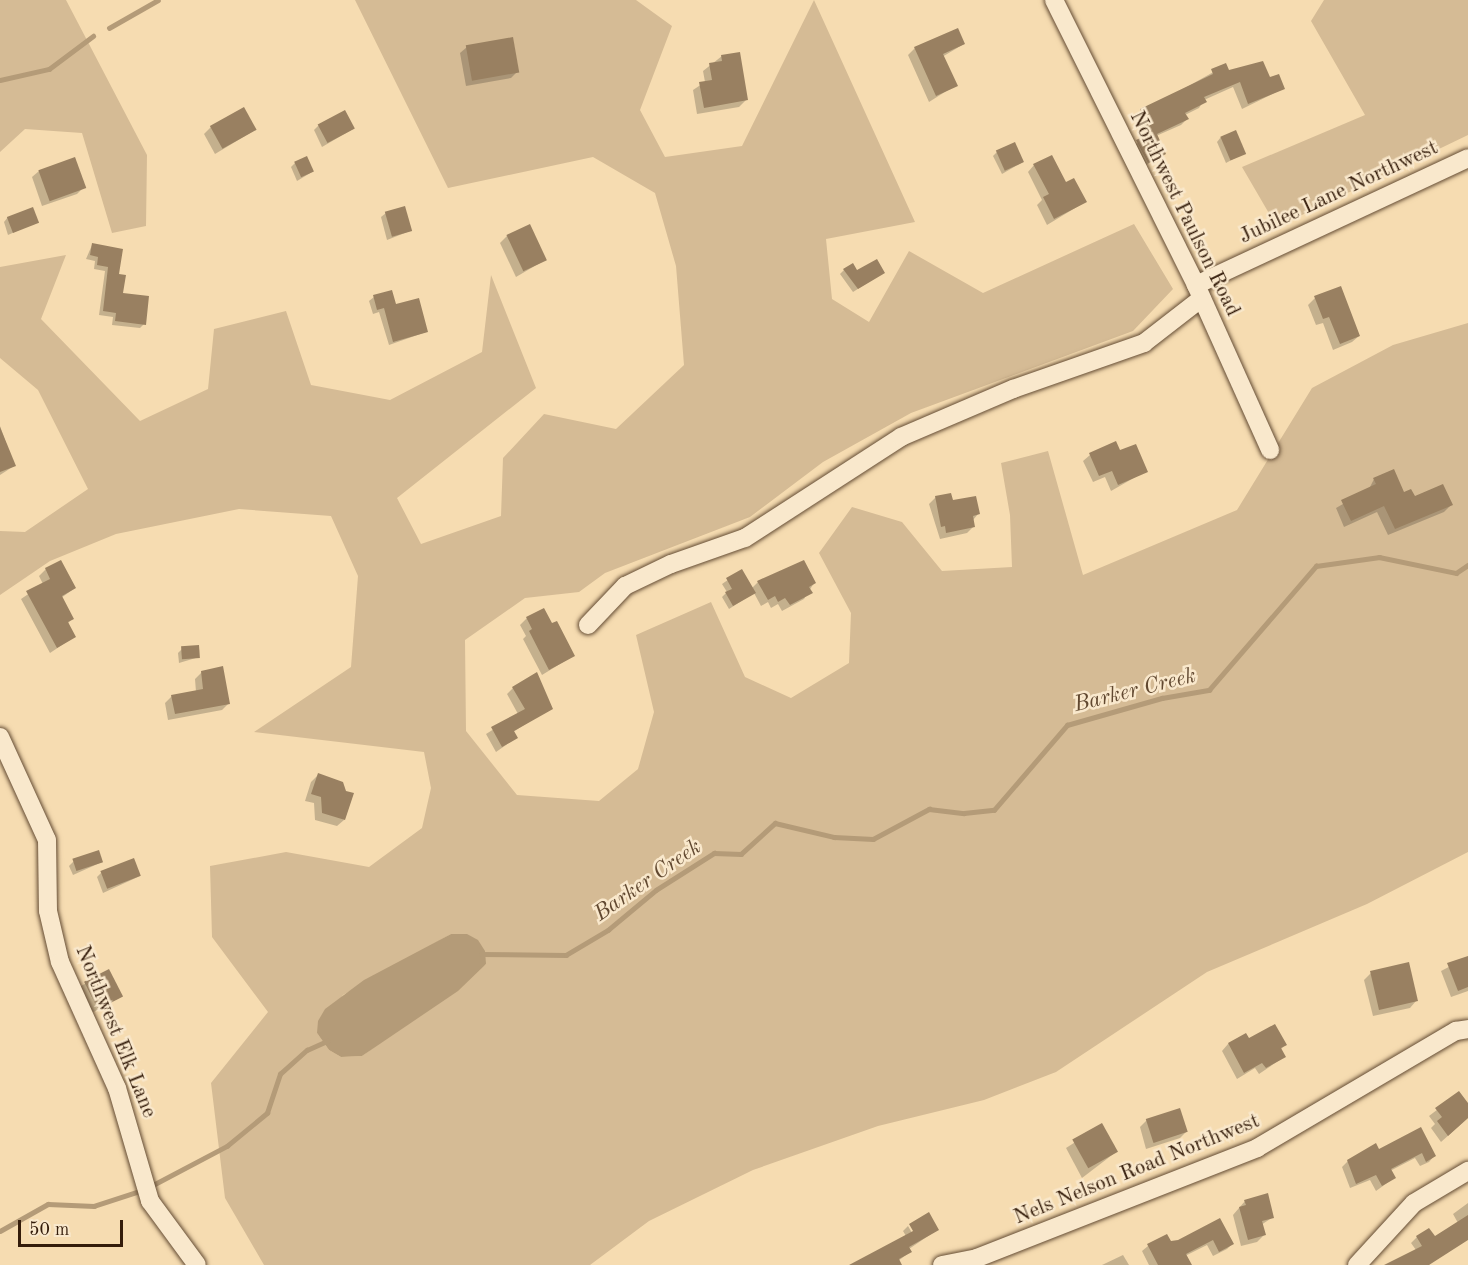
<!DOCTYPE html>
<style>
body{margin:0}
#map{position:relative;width:1468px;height:1265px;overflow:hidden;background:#f6dcb1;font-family:"Old Standard TT",serif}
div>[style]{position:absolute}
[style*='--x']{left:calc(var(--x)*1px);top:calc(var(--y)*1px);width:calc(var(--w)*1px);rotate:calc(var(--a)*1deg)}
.green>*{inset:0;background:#d5bb95}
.water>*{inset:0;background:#b49b78}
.shadow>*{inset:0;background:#0003;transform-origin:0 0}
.stream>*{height:4.5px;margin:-2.25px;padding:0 2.25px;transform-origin:2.25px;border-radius:2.25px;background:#b49b78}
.building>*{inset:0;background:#998061;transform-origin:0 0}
.roads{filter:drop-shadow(0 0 2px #644c34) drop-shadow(0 0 2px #644c34)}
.minor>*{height:18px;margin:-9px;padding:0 9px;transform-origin:9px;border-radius:9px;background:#f9e8cc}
span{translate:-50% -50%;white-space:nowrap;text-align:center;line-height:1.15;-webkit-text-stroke:5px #f9e8cc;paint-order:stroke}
.street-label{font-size:21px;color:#341c0a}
.water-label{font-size:22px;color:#614830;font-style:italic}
.scale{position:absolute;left:18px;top:1220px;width:105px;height:27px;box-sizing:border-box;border:3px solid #341c0a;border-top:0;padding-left:8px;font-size:18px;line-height:21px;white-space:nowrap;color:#341c0a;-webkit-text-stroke:4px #f9e8cc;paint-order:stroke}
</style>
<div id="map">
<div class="green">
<i style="clip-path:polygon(0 0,66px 0,147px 155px,146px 226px,112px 233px,82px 133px,25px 129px,0 152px)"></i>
<i style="clip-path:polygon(evenodd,355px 0,636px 0,672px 26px,640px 110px,665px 157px,742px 146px,814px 0,915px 222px,826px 239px,832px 299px,869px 322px,909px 251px,983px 293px,1134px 224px,1173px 289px,1133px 331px,911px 413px,823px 462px,750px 517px,605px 573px,579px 592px,525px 598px,465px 640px,466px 731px,517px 795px,599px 801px,638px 769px,654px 712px,636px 635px,711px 602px,745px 677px,791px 698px,849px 663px,851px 613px,819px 553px,852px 507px,902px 522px,942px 571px,1012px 567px,1010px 515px,1001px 463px,1048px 451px,1083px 575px,1237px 510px,1312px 388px,1393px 345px,1468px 323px,1468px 852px,1367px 904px,1207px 972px,1056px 1072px,984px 1100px,878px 1126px,753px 1170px,649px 1221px,590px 1265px,264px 1265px,225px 1198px,211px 1083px,268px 1012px,212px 937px,210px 866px,286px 852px,369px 867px,422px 828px,431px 788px,424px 752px,254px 732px,351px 667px,358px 576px,331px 516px,239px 509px,116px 534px,50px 561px,0 595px,0 531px,25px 532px,88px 489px,38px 390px,0 358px,0 267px,66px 255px,41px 319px,140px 421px,208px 389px,214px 329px,286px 311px,311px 385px,390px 400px,482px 352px,491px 275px,536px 388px,397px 498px,421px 544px,501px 516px,503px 458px,544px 414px,616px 429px,684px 365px,676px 266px,655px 193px,593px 157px,448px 188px,355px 0,451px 934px,486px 964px,362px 1056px,341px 1057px,329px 1050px,317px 1033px,343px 995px,451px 934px)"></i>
<i style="clip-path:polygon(1324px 0,1468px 0,1468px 135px,1277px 227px,1242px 167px,1365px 115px,1311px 21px)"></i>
</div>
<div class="water">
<i style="clip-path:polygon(451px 934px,467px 934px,478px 940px,485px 951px,486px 964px,458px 991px,362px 1056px,341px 1057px,329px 1050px,317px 1033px,318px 1021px,325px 1009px,364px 980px)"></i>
</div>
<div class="shadow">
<i style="clip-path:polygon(964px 44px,942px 57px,956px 85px,929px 102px,908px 55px,915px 48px)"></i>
<i style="clip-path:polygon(467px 47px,518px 71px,511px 78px,466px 86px,460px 53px)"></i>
<i style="clip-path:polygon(722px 56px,746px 100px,739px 107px,697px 114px,693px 90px,705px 82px,703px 71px)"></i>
<i style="clip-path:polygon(1226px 65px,1229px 72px,1269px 79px,1283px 89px,1242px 109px,1233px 87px,1204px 100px,1199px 108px,1185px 115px,1187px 119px,1181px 125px,1156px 136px,1165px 154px,1141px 168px,1131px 147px,1145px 138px,1135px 116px)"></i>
<i style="clip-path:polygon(318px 126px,353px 129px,322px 147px,314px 130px)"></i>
<i style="clip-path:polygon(211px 127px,255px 130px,215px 154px,204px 134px)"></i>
<i style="clip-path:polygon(1221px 137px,1244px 153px,1226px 163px,1217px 142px)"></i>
<i style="clip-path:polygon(997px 152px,1023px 162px,1002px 174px,993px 156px)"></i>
<i style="clip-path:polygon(295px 163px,312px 172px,297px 181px,291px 167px)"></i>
<i style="clip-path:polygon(1034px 165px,1065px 184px,1085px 202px,1047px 225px,1037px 205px,1042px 200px,1028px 172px)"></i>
<i style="clip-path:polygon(39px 171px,84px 187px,77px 194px,42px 206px,32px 177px)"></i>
<i style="clip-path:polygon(386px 213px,410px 231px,387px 240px,381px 217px)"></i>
<i style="clip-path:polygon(8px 217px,37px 222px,8px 235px,4px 222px)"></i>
<i style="clip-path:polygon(507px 236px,545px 260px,516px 277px,500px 243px)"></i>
<i style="clip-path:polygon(92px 245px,118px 275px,122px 294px,144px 324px,140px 328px,112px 325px,113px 317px,99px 315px,105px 271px,94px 269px,95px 261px,86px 259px)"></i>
<i style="clip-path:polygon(844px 270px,856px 272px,883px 273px,853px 292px,840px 274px)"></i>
<i style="clip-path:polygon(374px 297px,395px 306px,426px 332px,389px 345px,379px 312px,373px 314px,369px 301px)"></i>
<i style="clip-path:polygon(1315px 298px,1359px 336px,1352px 342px,1333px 350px,1323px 323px,1316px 325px,1308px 305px)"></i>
<i style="clip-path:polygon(0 426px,14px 466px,0 475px)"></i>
<i style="clip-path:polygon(1119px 452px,1146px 471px,1111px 491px,1105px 477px,1093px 482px,1083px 461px,1090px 455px)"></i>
<i style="clip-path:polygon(1374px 479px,1414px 498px,1451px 505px,1444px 512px,1388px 535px,1377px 512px,1344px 527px,1336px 508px,1369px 489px)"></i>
<i style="clip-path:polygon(936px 497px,978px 514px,973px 520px,974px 526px,967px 533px,940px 539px,929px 504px)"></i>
<i style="clip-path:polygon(46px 569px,75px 588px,61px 598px,72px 619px,67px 624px,74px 637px,50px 653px,21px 599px,43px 584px,39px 576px)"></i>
<i style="clip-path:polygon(741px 571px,751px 589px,758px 582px,814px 583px,804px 599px,782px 611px,778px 604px,771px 608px,768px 602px,761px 606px,754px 593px,729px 609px,722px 597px,727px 592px,722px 584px)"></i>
<i style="clip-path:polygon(527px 618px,573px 656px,542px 675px,523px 639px,526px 636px,520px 625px)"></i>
<i style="clip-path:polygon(182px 649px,199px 657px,179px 663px,178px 653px)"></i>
<i style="clip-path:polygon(202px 672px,228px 704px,222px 710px,168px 720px,165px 703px,172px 696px,196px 692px,195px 679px)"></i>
<i style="clip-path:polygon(513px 688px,551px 708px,513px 732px,516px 738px,496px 752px,486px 734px,518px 714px,507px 694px)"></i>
<i style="clip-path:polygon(318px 775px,344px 820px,337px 826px,315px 820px,314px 803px,305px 801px,311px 782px)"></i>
<i style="clip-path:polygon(74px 861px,102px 862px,73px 875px,69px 866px)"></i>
<i style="clip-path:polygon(101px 873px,140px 876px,103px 893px,97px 877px)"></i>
<i style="clip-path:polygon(1468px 957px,1468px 991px,1451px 997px,1441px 971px)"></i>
<i style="left:108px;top:971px;width:29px;height:36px;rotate:61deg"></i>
<i style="clip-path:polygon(1371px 973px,1416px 1001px,1410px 1008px,1373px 1016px,1364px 980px)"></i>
<i style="clip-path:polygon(1248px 1040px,1285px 1045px,1280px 1050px,1284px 1057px,1259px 1074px,1255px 1068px,1237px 1079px,1222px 1051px,1228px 1044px)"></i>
<i style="clip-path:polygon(1459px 1093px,1468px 1105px,1468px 1118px,1441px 1142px,1431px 1128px,1435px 1124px,1429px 1116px)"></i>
<i style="clip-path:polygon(1147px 1120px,1186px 1132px,1180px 1138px,1146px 1149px,1140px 1127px)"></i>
<i style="clip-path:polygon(1102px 1125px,1116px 1152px,1082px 1178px,1066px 1148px)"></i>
<i style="clip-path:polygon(1421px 1129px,1434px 1156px,1429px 1162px,1420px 1166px,1415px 1158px,1390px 1171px,1394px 1178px,1376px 1191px,1370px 1180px,1350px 1188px,1342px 1167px,1348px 1161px,1379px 1151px)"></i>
<i style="clip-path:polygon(1245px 1201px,1273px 1217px,1261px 1225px,1264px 1235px,1257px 1242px,1241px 1246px,1233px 1215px)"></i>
<i style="clip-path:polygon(1468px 1203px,1468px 1239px,1428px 1265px,1392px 1265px,1416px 1250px,1411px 1243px,1417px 1237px,1434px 1238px,1458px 1223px,1453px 1214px)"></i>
<i style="clip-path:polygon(1220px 1220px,1232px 1244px,1227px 1249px,1213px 1256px,1207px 1245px,1185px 1256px,1190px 1265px,1149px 1265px,1142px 1251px,1148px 1246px,1179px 1241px)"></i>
<i style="clip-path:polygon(908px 1226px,915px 1238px,937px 1230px,909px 1249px,910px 1252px,898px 1261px,900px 1265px,855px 1265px,906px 1236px,903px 1231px)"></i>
<i style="clip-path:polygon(1123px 1255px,1129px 1265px,1102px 1265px)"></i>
</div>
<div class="stream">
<i style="--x:109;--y:28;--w:56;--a:-29.7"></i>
<i style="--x:0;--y:80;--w:50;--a:-12.7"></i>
<i style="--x:49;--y:69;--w:55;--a:-36.9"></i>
<i style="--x:481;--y:954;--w:85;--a:0.7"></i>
<i style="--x:566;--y:955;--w:49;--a:-30.8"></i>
<i style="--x:608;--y:930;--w:62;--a:-39.8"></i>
<i style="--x:656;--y:890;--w:69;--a:-32.5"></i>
<i style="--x:714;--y:853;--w:27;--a:2"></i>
<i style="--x:741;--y:854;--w:46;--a:-42.4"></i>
<i style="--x:775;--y:823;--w:61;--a:13.3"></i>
<i style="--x:834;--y:837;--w:39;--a:3"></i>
<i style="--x:873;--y:839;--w:64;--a:-28.2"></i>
<i style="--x:929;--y:809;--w:35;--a:7"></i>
<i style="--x:964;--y:813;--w:30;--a:-6"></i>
<i style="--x:994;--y:810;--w:112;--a:-49.3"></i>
<i style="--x:1067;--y:725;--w:99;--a:-15.9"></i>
<i style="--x:1162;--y:698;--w:48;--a:-9.7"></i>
<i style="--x:1209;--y:690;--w:164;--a:-49.2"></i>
<i style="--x:1316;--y:566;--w:64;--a:-8.1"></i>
<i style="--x:1379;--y:557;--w:79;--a:11.7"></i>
<i style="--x:1456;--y:573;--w:14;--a:-34"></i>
<i style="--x:151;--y:1186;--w:86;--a:-27.8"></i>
<i style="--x:227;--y:1146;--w:52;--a:-39.5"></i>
<i style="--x:267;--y:1113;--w:41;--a:-71.6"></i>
<i style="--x:280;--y:1074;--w:36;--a:-42"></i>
<i style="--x:307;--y:1050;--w:22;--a:-24"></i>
<i style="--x:0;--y:1231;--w:55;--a:-29.4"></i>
<i style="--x:48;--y:1204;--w:46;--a:2.5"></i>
<i style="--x:94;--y:1206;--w:52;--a:-18.1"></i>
</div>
<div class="building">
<i style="clip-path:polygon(958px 28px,965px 44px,943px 54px,958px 86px,936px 96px,914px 47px)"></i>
<i style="left:513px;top:37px;width:36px;height:48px;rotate:80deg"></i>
<i style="clip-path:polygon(740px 52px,748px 100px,704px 108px,699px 82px,712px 80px,709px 63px,722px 61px,721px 55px)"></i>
<i style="clip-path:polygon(1263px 61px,1270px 77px,1279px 74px,1285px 89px,1248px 104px,1240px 82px,1204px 97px,1207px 102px,1185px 113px,1189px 119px,1157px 134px,1166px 154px,1148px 163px,1136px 140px,1151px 133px,1140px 109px,1213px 74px,1211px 69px,1226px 63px,1229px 70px)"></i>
<i style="left:244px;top:107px;width:26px;height:39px;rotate:61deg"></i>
<i style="left:345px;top:110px;width:21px;height:31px;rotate:62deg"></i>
<i style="left:1236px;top:130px;width:26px;height:17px;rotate:67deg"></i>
<i style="left:1015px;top:142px;width:22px;height:21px;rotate:66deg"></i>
<i style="clip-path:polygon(1052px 155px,1066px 182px,1074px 178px,1087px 202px,1054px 219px,1043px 197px,1049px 194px,1033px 164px)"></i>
<i style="left:307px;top:156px;width:17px;height:14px;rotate:66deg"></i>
<i style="left:75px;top:157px;width:33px;height:39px;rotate:70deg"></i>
<i style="left:405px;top:206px;width:26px;height:21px;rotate:74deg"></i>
<i style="left:33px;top:207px;width:17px;height:28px;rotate:69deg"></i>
<i style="left:530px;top:224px;width:40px;height:26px;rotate:65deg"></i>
<i style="clip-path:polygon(92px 243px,123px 249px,119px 274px,126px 275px,123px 293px,149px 296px,146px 325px,115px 321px,116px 313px,103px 311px,108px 267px,97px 265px,98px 257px,90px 255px)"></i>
<i style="clip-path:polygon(877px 259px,885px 273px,858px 289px,843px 269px,853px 263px,857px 270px)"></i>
<i style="clip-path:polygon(1341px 286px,1360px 336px,1340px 344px,1329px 317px,1323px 319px,1314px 296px)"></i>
<i style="clip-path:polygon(392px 290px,396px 304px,419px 298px,428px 332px,393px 342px,384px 308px,377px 310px,373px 295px)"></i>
<i style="clip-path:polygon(0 427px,16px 466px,0 472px)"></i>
<i style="clip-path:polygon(1116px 441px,1120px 450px,1136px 444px,1148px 472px,1118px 485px,1112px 471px,1099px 476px,1089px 453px)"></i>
<i style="clip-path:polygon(1394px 469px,1404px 492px,1411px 489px,1415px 496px,1443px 484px,1453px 505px,1395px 529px,1384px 506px,1351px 521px,1341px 500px,1376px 484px,1373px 478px)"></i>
<i style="clip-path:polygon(951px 493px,953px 500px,976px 496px,980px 514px,973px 516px,975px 527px,946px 533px,945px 526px,941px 527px,935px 496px)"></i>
<i style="clip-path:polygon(61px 560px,76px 588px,62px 596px,74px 619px,68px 622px,76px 637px,57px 648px,26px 591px,50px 579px,45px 568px)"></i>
<i style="clip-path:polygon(804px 560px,816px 583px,809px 587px,813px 593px,790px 605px,785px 598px,778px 602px,775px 596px,768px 600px,757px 581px)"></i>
<i style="clip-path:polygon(742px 569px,756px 593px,733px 606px,725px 592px,732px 589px,726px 578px)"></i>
<i style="clip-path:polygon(544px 608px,552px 623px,557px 621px,575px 656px,549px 670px,529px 631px,532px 629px,526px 617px)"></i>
<i style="left:199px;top:645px;width:13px;height:18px;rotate:86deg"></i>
<i style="clip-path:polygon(223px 666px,230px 704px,175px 714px,171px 695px,203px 689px,201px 671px)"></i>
<i style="clip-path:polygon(537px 672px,553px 709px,514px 731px,518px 738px,502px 747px,491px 727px,525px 709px,512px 687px)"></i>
<i style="clip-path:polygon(318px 773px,343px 782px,346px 791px,354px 793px,345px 820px,322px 813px,321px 797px,311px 794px)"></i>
<i style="left:99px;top:850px;width:13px;height:28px;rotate:72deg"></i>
<i style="left:134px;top:858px;width:19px;height:36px;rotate:69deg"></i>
<i style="clip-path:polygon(1468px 956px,1468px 987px,1458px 991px,1447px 963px)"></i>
<i style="left:1409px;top:962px;width:40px;height:40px;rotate:77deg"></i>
<i style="left:109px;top:969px;width:31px;height:28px;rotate:63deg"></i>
<i style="clip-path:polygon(1275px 1024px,1287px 1045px,1281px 1048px,1286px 1057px,1266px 1068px,1262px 1063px,1244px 1073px,1228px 1043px,1246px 1033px,1249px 1038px)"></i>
<i style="clip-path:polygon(1459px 1091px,1468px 1103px,1468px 1118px,1448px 1136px,1437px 1121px,1442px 1117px,1435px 1108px)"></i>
<i style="left:1180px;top:1108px;width:25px;height:36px;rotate:72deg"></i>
<i style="left:1102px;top:1123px;width:33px;height:34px;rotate:61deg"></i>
<i style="clip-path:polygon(1421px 1127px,1436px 1156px,1426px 1162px,1422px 1153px,1391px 1169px,1396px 1178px,1382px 1186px,1376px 1175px,1356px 1184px,1347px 1160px,1376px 1143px,1379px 1149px)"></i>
<i style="clip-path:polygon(1268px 1193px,1274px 1218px,1262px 1221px,1266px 1235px,1248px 1240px,1239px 1207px,1246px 1205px,1244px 1200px)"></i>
<i style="clip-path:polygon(929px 1212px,939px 1230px,909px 1247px,912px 1252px,899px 1259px,902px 1265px,849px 1265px,913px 1231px,909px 1224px)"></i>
<i style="clip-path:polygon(1468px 1215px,1468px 1240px,1429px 1265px,1384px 1265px,1422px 1246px,1416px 1236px,1429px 1228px,1435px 1236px)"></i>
<i style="clip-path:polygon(1220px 1218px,1234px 1244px,1219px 1252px,1213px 1240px,1186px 1254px,1192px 1265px,1158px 1265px,1147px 1244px,1167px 1234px,1171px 1241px,1178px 1240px)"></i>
</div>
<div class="roads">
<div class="minor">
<i style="--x:1054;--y:0;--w:318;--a:63.5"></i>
<i style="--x:1196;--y:285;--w:181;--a:65.8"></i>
<i style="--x:1196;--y:285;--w:300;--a:-25"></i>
<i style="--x:588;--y:625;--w:54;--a:-46.5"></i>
<i style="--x:625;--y:586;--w:51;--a:-25.6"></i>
<i style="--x:671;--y:564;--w:78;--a:-19.4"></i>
<i style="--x:745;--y:538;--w:186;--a:-32.9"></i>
<i style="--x:901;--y:437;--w:122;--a:-23.2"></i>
<i style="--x:1013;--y:389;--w:139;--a:-19.3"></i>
<i style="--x:1144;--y:343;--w:73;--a:-37.8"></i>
<i style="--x:0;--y:737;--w:113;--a:65.5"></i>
<i style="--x:47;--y:840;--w:71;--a:89.2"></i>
<i style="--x:48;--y:911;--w:52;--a:76.8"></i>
<i style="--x:60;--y:962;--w:138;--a:65.7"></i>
<i style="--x:117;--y:1088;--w:118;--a:73.7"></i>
<i style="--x:150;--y:1201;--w:79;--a:53.7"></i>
<i style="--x:942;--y:1265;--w:36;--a:-11"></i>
<i style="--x:977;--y:1258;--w:301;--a:-21.4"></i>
<i style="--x:1257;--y:1148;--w:231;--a:-30.5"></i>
<i style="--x:1456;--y:1031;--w:12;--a:-9"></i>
<i style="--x:1357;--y:1265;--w:84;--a:-47.4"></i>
<i style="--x:1414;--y:1203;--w:63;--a:-30.7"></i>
</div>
</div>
<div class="street-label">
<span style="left:1339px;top:193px;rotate:-25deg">Jubilee Lane Northwest</span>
<span style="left:1184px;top:214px;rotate:64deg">Northwest Paulson Road</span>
<span style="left:115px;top:1032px;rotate:68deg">Northwest Elk Lane</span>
<span style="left:1137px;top:1170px;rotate:-22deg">Nels Nelson Road Northwest</span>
</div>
<div class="water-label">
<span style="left:1135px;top:691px;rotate:-14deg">Barker Creek</span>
<span style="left:648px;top:881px;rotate:-35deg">Barker Creek</span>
</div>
<div class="scale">50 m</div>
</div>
